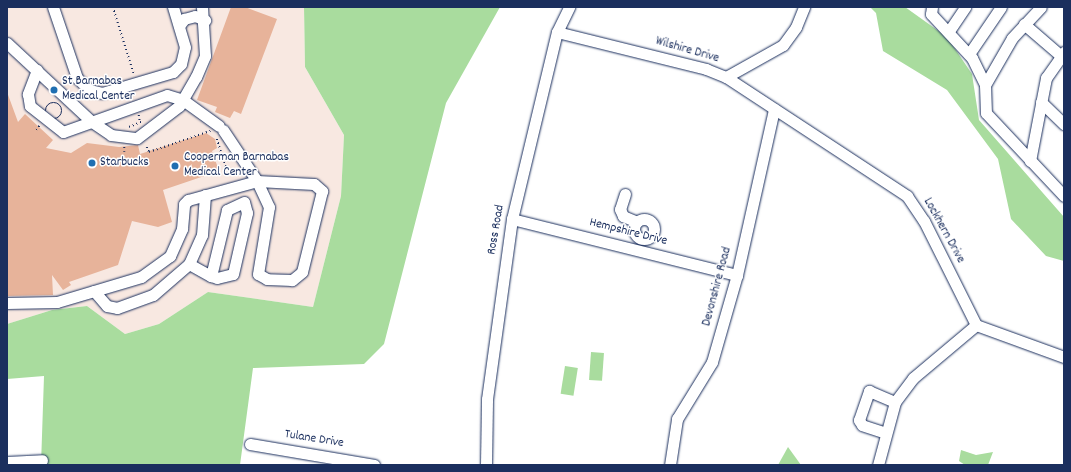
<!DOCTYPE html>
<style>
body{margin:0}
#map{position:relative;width:1071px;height:472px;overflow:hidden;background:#fff;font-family:Dekko,sans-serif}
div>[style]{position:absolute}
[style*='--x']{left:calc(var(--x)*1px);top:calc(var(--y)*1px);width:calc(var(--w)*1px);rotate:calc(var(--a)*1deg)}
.built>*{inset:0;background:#f8e8e1}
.green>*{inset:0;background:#a9dc9e;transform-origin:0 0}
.building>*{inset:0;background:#e7b39a}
.path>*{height:1.5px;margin-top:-0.75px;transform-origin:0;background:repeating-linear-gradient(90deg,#1b2f5e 0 1px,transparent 0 4px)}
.path>.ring{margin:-0.75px;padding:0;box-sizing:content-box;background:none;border:1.5px solid #1b2f5e;border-radius:50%}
.roads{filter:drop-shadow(0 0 1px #1b2f5e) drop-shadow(0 0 1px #1b2f5e)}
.minor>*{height:11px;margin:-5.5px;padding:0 5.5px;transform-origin:5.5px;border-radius:5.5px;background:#fff}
.minor>.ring{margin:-5.5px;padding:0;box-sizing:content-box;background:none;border:11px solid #fff;border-radius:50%}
.dots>*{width:11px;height:11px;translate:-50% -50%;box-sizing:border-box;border:2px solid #fff;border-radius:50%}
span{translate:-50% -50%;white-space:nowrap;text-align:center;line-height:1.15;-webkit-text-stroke:3px #fff;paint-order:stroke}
.street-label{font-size:13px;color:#1b2f5e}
.poi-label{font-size:13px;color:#1b2f5e}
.left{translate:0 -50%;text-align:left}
.frame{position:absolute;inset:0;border:8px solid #1b2f5e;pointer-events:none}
</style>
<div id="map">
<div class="built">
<i style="clip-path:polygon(7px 7px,304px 7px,305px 67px,344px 135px,341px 196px,313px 307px,208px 292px,159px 324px,125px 334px,87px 306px,52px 310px,7px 324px)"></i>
</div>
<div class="green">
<i style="clip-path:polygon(304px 7px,500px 7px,446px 103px,384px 344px,364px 364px,253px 368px,240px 465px,41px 465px,44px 376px,7px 379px,7px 324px,52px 310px,87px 306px,125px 334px,159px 324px,208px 292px,313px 307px,341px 196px,344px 135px,305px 67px)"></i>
<i style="clip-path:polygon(870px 7px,905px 7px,947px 37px,972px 74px,979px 120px,1064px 217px,1064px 261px,1046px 256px,1011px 219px,998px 159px,947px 90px,883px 51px,876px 13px)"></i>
<i style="left:591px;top:352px;width:13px;height:28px;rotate:4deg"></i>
<i style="left:565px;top:366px;width:13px;height:28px;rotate:9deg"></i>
<i style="clip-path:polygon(788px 447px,801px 465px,778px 465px)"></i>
<i style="clip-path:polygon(961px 450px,976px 455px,993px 452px,988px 465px,965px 465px,959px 461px)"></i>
</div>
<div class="building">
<i style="clip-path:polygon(231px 7px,245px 7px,277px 19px,241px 114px,234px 111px,230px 118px,215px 112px,217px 107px,197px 100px)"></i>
<i style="clip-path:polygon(7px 92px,18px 122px,25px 114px,53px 140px,46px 148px,71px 153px,87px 143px,119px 147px,138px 145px,140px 154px,206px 133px,215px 139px,217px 148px,212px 151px,219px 171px,163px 190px,172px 222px,158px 227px,132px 221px,118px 265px,69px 282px,71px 285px,63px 290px,52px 275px,53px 295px,7px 296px)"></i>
</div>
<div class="path">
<i style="--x:113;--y:7;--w:70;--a:72.6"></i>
<i class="ring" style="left:46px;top:103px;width:14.5px;height:14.5px"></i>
<i style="--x:139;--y:115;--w:7;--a:82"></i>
<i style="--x:129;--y:127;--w:15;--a:-23"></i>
<i style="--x:36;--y:130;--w:6;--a:-51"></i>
<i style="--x:217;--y:139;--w:38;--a:72"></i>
<i style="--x:147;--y:147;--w:5;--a:68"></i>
<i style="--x:149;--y:152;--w:65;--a:-19"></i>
<i style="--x:124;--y:152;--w:6;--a:-90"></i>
</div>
<div class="roads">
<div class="minor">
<i style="--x:53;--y:7;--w:75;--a:71.3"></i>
<i style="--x:77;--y:78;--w:18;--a:43"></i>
<i style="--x:90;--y:90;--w:12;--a:14"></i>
<i style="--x:102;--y:93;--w:74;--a:-16.5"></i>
<i style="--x:173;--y:72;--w:11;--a:-45"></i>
<i style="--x:181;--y:64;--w:17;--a:-77"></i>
<i style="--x:185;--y:47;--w:42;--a:-106.7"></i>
<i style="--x:932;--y:7;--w:7;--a:98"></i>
<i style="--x:931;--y:14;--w:60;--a:47"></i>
<i style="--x:972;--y:58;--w:30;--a:64"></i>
<i style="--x:985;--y:85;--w:28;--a:88"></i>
<i style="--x:986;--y:113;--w:114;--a:46.8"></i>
<i style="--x:1024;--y:24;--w:48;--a:40.7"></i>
<i style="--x:179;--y:26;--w:9;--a:-54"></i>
<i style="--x:184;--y:19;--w:11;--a:-15"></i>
<i style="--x:195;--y:16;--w:11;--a:22"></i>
<i style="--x:949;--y:31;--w:29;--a:-56"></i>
<i style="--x:557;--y:32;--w:154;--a:13.9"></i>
<i style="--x:706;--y:69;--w:22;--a:22"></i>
<i style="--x:726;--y:77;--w:65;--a:-29.3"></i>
<i style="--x:783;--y:45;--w:22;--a:-54"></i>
<i style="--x:796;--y:27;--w:22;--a:-68"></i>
<i style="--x:7;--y:43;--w:116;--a:42.9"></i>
<i style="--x:92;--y:122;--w:23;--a:34"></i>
<i style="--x:111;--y:135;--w:26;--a:7"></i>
<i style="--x:137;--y:138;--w:53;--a:-37.3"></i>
<i style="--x:179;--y:106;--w:34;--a:-60"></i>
<i style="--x:196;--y:77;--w:23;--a:-67"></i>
<i style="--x:205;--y:56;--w:49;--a:-93.5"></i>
<i style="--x:969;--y:54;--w:57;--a:-55.8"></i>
<i style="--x:37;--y:70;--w:26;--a:111"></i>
<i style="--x:28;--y:94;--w:12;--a:81"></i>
<i style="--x:30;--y:106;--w:42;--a:38.2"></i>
<i style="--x:63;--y:132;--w:110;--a:-19.6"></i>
<i style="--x:167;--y:95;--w:17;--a:17"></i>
<i style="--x:183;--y:100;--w:44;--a:35.8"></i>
<i style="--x:726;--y:77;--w:217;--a:33.3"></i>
<i style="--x:907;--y:196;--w:30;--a:56"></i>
<i style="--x:924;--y:221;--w:116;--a:63.4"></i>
<i style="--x:976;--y:325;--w:94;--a:20"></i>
<i style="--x:985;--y:85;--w:54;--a:-60.1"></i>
<i style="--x:1012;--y:38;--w:42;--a:-46.9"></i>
<i style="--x:1041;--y:102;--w:32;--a:44"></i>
<i style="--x:1030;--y:161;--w:85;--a:-79.1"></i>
<i style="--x:1046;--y:78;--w:32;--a:-55"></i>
<i style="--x:625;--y:194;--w:16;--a:108"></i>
<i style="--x:620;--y:209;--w:8;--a:67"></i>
<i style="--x:623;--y:216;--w:15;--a:23"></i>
<i style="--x:512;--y:219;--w:232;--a:14"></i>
<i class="ring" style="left:634px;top:219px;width:9px;height:9px"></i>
<i style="--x:189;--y:264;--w:25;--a:29"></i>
<i style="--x:211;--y:276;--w:6;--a:18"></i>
<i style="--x:217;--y:278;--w:16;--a:-14"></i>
<i style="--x:233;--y:274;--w:63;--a:-77.1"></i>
<i style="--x:247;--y:213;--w:11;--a:-105"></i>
<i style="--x:244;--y:202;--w:19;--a:155"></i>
<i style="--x:227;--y:210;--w:68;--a:103.6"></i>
<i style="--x:94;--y:291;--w:20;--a:49"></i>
<i style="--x:107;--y:306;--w:10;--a:11"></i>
<i style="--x:117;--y:308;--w:38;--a:-20"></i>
<i style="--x:153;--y:295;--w:48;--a:-40.7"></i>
<i style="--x:189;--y:264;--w:32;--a:-66"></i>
<i style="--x:202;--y:235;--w:40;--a:-85.7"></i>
<i style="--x:7;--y:303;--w:50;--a:-1.1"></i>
<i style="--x:57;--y:302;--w:88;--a:-16.6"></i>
<i style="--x:141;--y:277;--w:36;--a:-36"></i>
<i style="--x:170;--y:256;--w:30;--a:-66"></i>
<i style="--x:182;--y:229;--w:25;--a:-85"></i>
<i style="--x:184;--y:204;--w:6;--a:-45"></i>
<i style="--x:188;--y:200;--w:72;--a:-15.4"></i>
<i style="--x:257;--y:181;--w:57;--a:3"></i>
<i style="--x:314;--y:184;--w:11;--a:41"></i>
<i style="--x:322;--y:191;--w:83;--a:103.9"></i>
<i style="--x:302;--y:272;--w:13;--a:141"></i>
<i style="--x:292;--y:280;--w:25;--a:-178"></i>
<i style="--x:267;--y:279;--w:10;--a:-151"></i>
<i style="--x:258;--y:274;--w:68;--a:-80.7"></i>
<i style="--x:269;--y:207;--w:29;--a:-115"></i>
<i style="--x:257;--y:181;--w:61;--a:-123.7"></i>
<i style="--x:886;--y:433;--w:25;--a:-162"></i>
<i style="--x:862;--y:425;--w:6;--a:-121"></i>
<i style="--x:859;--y:420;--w:31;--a:-71"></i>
<i style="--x:869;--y:391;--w:28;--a:23"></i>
<i style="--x:250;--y:444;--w:126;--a:9.6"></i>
<i style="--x:7;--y:462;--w:35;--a:-3"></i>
<i style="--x:486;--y:465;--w:66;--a:-89.1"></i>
<i style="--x:487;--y:399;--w:182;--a:-82.1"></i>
<i style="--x:512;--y:219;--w:192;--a:-76.5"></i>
<i style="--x:557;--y:32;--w:28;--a:-64"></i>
<i style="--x:670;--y:465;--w:47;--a:-81.3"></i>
<i style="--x:677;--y:419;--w:67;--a:-58.4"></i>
<i style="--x:712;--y:362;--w:91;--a:-74"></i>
<i style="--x:737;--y:275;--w:170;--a:-77.4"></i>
<i style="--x:878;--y:465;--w:65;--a:-74.9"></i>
<i style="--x:895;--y:402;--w:30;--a:-53"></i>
<i style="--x:913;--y:378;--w:82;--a:-40.1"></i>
</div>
</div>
<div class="dots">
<i style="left:54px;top:90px;background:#1f6fb2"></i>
<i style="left:92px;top:163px;background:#1f6fb2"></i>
<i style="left:175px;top:166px;background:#1f6fb2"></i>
</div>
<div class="street-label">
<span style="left:687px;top:51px;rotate:16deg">Wilshire Drive</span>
<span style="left:497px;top:230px;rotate:-80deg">Ross Road</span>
<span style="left:943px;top:231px;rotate:61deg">Lockhern Drive</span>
<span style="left:628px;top:233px;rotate:14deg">Hempshire Drive</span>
<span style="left:718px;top:287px;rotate:-75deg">Devonshire Road</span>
<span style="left:314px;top:440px;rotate:9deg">Tulane Drive</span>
</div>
<div class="poi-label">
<span class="left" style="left:62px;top:90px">St Barnabas<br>Medical Center</span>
<span class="left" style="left:184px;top:166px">Cooperman Barnabas<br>Medical Center</span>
<span class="left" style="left:100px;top:163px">Starbucks</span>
</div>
<div class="frame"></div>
</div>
